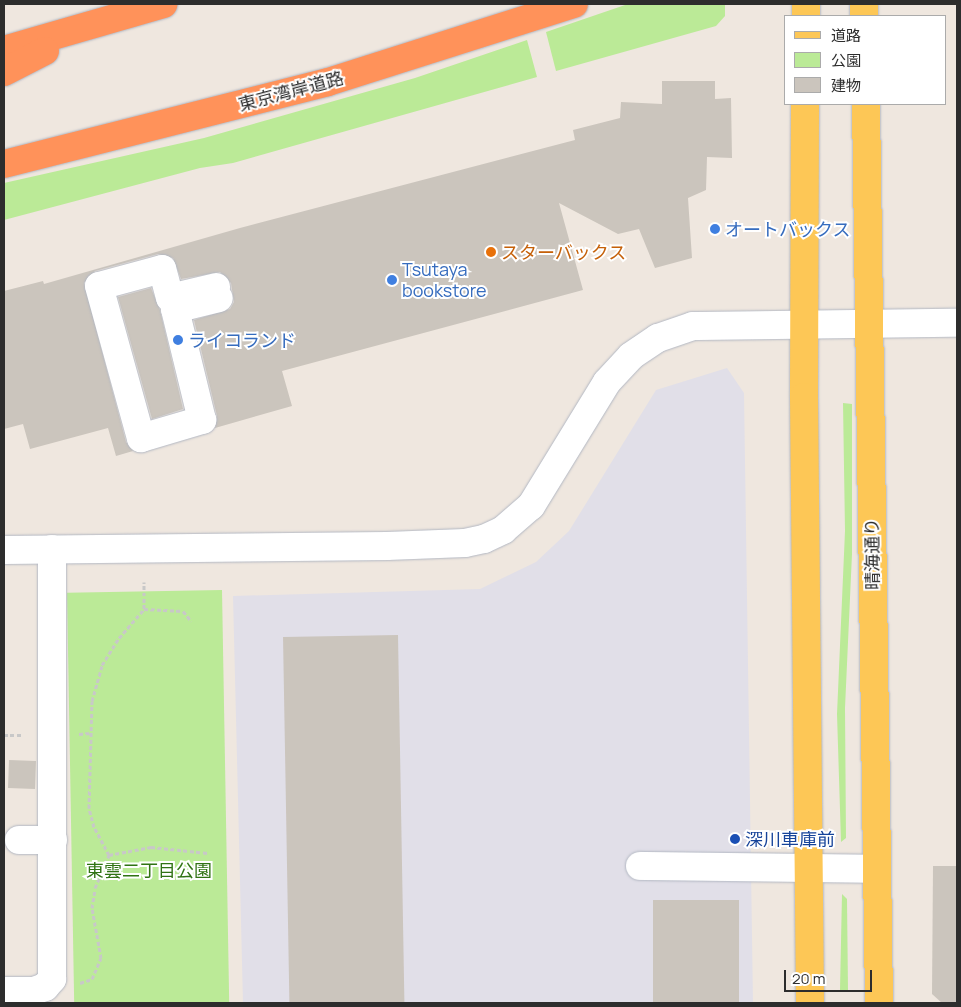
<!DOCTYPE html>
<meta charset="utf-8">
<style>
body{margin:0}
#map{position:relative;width:961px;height:1007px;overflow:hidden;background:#efe7df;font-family:Manrope,"Noto Sans JP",sans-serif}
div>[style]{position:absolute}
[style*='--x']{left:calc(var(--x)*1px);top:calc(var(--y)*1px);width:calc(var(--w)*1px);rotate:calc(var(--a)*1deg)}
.industrial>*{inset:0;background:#e1dfe8}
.green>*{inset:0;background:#bbea97;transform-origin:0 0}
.building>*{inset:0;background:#cbc5bd;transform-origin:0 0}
.path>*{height:3px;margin-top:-1.5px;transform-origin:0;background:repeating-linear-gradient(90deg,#c8c8c8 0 4px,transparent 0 6.5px)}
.roads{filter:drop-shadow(0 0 1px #b2b7c2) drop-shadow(0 0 1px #b2b7c2)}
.minor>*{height:28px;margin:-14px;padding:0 14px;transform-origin:14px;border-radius:14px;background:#fff}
.major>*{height:28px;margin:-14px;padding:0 14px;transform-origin:14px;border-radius:14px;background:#fdc756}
.highway>*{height:28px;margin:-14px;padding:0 14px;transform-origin:14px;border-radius:14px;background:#ff925a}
.dots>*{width:14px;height:14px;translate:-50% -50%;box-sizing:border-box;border:2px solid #fff;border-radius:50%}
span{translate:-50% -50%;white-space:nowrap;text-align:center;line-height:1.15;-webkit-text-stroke:4px #fff;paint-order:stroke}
.street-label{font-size:18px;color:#2d2d2d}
.shop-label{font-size:18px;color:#366cbe}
.left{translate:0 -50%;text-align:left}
.food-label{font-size:18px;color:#c56008}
.transit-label{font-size:18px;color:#164399}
.park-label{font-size:18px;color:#307314}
.frame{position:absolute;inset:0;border:5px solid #2d2d2d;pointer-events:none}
.legend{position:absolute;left:784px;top:15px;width:162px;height:90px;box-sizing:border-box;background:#fff;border:1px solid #ababab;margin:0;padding:6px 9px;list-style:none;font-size:15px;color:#2d2d2d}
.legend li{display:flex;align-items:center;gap:10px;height:25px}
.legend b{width:25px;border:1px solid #ababab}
.scale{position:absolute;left:784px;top:970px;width:88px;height:22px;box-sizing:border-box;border:2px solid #2d2d2d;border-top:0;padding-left:6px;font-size:15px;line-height:18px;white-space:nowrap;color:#2d2d2d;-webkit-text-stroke:4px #fff;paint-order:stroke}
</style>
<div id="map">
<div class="industrial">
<i style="clip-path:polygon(727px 368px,744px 393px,753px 1003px,243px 1003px,233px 596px,480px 589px,536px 562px,569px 531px,656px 390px)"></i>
</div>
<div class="green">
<i style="clip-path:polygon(628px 4px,725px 4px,725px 16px,716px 26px,556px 71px,546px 32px)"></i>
<i style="clip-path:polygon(527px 40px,537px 77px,233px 163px,200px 168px,4px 220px,4px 183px,204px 138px,415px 78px)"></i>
<i style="clip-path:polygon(843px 403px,852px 404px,852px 554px,845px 708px,846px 838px,841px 842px,837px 714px,845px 531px)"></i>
<i style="left:222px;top:590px;width:413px;height:155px;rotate:89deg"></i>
<i style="clip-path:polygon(842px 894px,847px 899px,848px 991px,840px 990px)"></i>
</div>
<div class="building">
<i style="clip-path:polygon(662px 81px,715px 81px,715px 99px,731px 98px,732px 158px,707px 157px,706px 190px,688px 198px,692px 258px,655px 268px,639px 229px,618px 234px,559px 203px,583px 290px,282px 371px,292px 406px,215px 428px,217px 416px,194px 320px,230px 309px,234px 302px,231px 283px,220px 272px,181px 279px,173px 258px,158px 254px,95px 271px,84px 283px,126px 442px,133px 451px,116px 456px,108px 428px,30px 449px,23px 424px,4px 429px,4px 291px,43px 281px,44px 284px,240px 228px,575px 140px,573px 130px,620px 118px,621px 102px,662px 104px)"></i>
<i style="clip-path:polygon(151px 288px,160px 310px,183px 409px,152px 419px,118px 297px)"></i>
<i style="left:398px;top:635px;width:368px;height:115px;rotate:89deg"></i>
<i style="left:9px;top:760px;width:27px;height:28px;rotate:2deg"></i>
<i style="clip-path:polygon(933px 866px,957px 866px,957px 1003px,942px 1003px,932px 994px)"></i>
<i style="left:653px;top:900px;width:86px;height:103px"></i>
</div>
<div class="path">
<i style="--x:144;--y:609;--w:27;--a:-90"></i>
<i style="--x:79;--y:734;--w:12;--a:-5"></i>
<i style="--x:4;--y:735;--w:19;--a:0"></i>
<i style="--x:109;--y:855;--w:43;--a:-10.8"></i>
<i style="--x:151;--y:847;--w:57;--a:6"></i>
<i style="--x:80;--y:983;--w:13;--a:-18"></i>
<i style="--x:92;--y:979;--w:23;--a:-67"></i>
<i style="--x:101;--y:958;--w:51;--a:-100.2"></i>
<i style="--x:92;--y:908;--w:20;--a:-81"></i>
<i style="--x:95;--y:888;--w:36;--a:-67"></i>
<i style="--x:109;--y:855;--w:32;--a:-118"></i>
<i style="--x:94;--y:827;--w:20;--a:-105"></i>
<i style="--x:89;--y:808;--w:107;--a:-88.4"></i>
<i style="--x:92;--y:701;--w:37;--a:-74"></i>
<i style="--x:102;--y:665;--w:32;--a:-58"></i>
<i style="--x:119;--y:638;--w:38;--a:-49"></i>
<i style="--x:144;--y:609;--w:39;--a:3"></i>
<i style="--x:183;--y:611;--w:13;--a:51"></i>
</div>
<div class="roads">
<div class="minor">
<i style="--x:216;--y:287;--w:47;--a:166.6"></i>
<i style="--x:170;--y:298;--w:30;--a:-105"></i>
<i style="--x:162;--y:269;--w:65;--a:164.9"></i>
<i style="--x:99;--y:286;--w:158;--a:74.6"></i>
<i style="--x:141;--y:438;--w:64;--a:-16.4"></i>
<i style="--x:202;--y:420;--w:114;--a:-103.7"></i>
<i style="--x:175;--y:309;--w:45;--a:-14"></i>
<i style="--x:4;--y:550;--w:383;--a:-0.6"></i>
<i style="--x:387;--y:546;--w:78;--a:-2.2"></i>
<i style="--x:465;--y:543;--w:19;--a:-12"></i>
<i style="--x:484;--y:539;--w:21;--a:-25"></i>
<i style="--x:503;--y:530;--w:37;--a:-41"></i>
<i style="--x:531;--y:506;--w:145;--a:-58.5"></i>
<i style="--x:607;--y:382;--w:35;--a:-47"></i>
<i style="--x:631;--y:356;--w:32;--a:-34"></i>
<i style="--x:658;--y:338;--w:37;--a:-19"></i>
<i style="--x:693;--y:326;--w:264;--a:-0.7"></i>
<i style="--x:19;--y:840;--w:34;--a:0"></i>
<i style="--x:640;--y:866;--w:237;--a:0.7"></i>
<i style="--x:4;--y:991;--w:30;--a:0"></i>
<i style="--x:34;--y:991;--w:12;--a:-20"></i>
<i style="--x:45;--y:987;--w:11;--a:-49"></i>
<i style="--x:52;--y:979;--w:430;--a:-90"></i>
</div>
<div class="major">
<i style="--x:864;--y:4;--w:12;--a:90"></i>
<i style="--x:806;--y:16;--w:12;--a:-90"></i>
<i style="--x:805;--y:104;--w:293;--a:90.2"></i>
<i style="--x:804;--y:397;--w:606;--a:89.43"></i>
<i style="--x:866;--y:104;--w:899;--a:89.17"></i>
</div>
<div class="highway">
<i style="--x:4;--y:50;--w:166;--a:-16.1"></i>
<i style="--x:4;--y:72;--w:46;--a:-27.1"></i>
<i style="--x:4;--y:164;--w:334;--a:-14.2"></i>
<i style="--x:328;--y:82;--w:258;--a:-17.6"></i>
</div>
</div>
<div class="dots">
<i style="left:715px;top:229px;background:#3f7fe0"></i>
<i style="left:491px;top:252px;background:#e8710a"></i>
<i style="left:392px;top:280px;background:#3f7fe0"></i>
<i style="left:178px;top:340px;background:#3f7fe0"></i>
<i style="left:735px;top:839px;background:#1a4fb4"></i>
</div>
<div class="street-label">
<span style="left:291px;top:91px;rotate:-15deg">東京湾岸道路</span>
<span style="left:872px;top:554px;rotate:-91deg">晴海通り</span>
</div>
<div class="shop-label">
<span class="left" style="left:725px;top:229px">オートバックス</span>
<span class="left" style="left:402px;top:280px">Tsutaya<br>bookstore</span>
<span class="left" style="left:188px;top:340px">ライコランド</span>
</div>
<div class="food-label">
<span class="left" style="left:501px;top:252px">スターバックス</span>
</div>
<div class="transit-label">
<span class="left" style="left:745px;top:839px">深川車庫前</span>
</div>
<div class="park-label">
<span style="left:149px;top:870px">東雲二丁目公園</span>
</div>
<div class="frame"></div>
<ul class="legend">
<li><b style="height:6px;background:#fdc756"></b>道路</li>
<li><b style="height:14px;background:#bbea97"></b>公園</li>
<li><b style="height:14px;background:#cbc5bd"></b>建物</li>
</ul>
<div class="scale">20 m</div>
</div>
